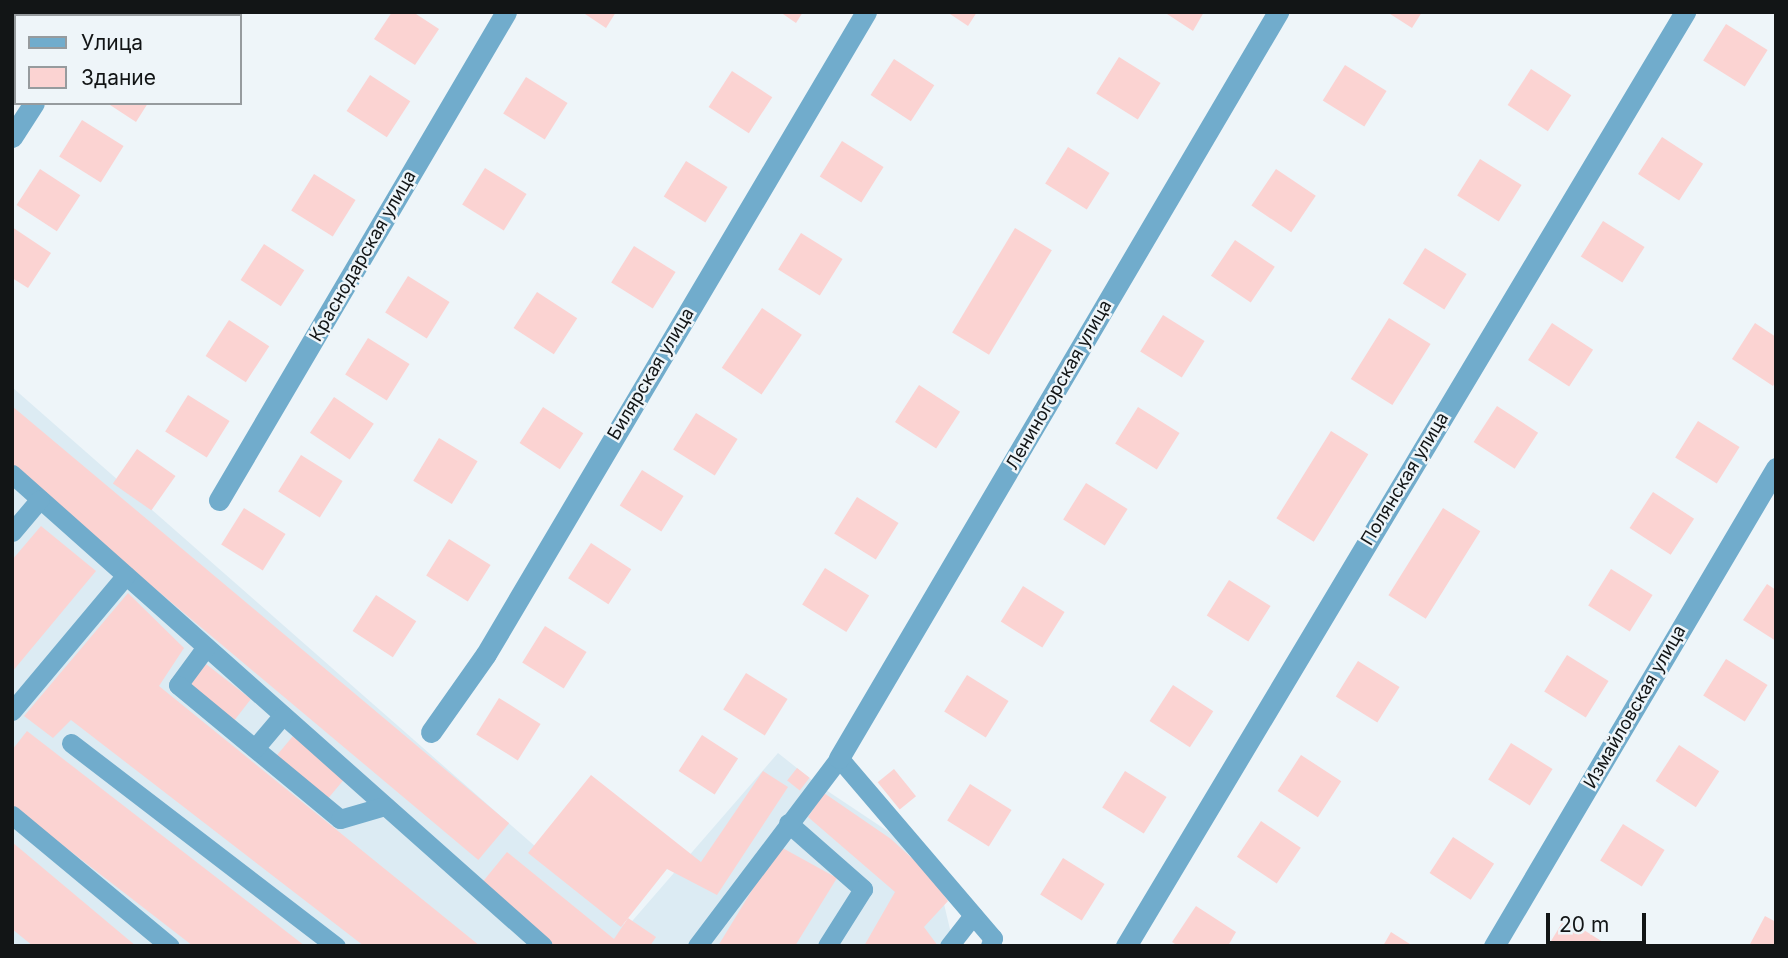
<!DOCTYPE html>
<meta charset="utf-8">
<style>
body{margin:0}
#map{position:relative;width:1788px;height:958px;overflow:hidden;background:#eef5f9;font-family:Inter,sans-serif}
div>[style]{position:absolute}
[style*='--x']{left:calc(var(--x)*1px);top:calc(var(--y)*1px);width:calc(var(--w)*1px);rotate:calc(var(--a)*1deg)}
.built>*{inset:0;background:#dcebf3}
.building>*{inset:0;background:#fbd3d2;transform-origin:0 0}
.lane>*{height:19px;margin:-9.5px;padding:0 9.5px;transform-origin:9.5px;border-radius:9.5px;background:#71accc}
.street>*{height:21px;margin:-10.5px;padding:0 10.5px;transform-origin:10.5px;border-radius:10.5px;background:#71accc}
span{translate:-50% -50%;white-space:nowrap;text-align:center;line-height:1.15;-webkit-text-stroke:5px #eef5f9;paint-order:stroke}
.street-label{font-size:18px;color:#121516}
.frame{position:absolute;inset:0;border:14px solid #121516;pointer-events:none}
.legend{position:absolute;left:14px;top:14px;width:228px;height:91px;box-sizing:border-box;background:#eef5f9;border:2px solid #969b9e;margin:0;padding:9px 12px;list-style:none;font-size:21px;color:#121516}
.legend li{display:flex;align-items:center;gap:14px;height:35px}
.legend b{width:35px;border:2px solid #969b9e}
.scale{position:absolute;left:1546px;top:913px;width:100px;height:32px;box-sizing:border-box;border:4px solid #121516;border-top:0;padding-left:9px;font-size:21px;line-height:24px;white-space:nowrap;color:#121516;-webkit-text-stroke:5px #eef5f9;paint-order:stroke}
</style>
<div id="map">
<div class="built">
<i style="clip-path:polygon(12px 387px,627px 927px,778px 753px,817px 784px,895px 836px,944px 904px,954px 946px,12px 946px)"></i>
</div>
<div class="building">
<i style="clip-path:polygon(12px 12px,24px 16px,16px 16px,16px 62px,12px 59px)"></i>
<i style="clip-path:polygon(189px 12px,224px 12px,221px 16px,195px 16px)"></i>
<i style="clip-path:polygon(392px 12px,413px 12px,439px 29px,415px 65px,374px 39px)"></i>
<i style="clip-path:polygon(582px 12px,616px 12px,606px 28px)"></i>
<i style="clip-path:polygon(780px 12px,803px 12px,796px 23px)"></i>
<i style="clip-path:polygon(947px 12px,977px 12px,968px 26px)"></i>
<i style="clip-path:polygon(1164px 12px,1204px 12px,1193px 31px)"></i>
<i style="clip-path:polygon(1387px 12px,1422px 12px,1412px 28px)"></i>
<i style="left:1726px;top:24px;width:49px;height:43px;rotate:32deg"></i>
<i style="left:1119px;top:57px;width:49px;height:43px;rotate:32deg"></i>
<i style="left:894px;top:59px;width:48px;height:43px;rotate:33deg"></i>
<i style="left:1345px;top:65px;width:49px;height:42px;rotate:32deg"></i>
<i style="left:1531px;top:69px;width:48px;height:43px;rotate:33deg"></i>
<i style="left:732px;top:71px;width:48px;height:43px;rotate:33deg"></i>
<i style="left:370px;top:75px;width:48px;height:43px;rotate:33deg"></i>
<i style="left:526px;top:77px;width:49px;height:43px;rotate:32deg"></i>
<i style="clip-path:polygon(107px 103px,148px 103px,136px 122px)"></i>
<i style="left:82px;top:120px;width:49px;height:43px;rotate:32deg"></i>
<i style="left:1662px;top:137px;width:49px;height:44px;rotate:33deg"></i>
<i style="left:842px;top:141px;width:49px;height:42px;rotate:32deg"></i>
<i style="left:1068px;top:147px;width:49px;height:43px;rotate:32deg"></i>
<i style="left:1480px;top:159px;width:49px;height:43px;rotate:32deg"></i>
<i style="left:686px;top:161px;width:49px;height:42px;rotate:32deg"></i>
<i style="left:485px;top:168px;width:49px;height:43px;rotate:32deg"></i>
<i style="left:40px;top:169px;width:48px;height:43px;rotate:33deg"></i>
<i style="left:1276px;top:169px;width:48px;height:44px;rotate:34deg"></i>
<i style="left:314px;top:174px;width:49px;height:43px;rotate:32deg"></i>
<i style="left:1603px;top:221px;width:49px;height:42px;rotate:32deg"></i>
<i style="clip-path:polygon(12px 227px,51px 253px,28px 288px,12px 278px)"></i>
<i style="left:1015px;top:228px;width:43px;height:122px;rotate:31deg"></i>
<i style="left:801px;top:233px;width:49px;height:43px;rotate:32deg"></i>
<i style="left:1235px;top:240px;width:48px;height:43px;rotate:34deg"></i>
<i style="left:264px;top:244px;width:48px;height:43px;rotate:33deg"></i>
<i style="left:634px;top:246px;width:49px;height:43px;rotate:32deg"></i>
<i style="left:1425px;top:248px;width:49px;height:42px;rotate:32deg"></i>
<i style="left:408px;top:276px;width:49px;height:43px;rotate:32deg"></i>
<i style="left:537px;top:292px;width:48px;height:43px;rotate:33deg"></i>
<i style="left:762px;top:308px;width:48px;height:72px;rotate:34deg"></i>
<i style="left:1163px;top:315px;width:49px;height:43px;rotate:32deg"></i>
<i style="left:1389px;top:318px;width:49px;height:72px;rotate:32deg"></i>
<i style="left:229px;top:320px;width:48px;height:43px;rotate:33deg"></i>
<i style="left:1552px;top:323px;width:49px;height:44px;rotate:33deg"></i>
<i style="clip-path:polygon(1755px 323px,1776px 337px,1776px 381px,1773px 386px,1732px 359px)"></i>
<i style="left:368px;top:338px;width:49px;height:43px;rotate:32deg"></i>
<i style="left:919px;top:385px;width:49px;height:44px;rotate:33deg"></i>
<i style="left:188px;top:395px;width:49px;height:43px;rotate:32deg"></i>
<i style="left:334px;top:397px;width:48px;height:43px;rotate:34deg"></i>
<i style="left:12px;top:406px;width:649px;height:48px;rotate:40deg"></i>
<i style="left:1497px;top:406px;width:49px;height:43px;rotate:33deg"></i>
<i style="left:543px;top:407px;width:48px;height:43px;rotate:33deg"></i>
<i style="left:1138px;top:407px;width:49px;height:43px;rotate:32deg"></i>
<i style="left:696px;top:413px;width:49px;height:43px;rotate:32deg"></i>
<i style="left:1698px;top:421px;width:49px;height:43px;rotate:32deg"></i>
<i style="left:1331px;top:431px;width:44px;height:103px;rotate:32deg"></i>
<i style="left:439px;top:438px;width:45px;height:50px;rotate:31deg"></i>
<i style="left:137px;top:449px;width:47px;height:42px;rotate:35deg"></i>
<i style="left:301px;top:455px;width:49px;height:43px;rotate:32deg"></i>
<i style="left:642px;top:470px;width:49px;height:42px;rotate:32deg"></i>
<i style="left:1086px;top:483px;width:49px;height:43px;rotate:32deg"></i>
<i style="left:1653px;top:492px;width:49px;height:43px;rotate:33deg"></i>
<i style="left:857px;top:497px;width:49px;height:43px;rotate:32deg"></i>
<i style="left:244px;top:508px;width:49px;height:43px;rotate:32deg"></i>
<i style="left:1443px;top:508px;width:44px;height:103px;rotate:32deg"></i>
<i style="clip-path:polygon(41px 526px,96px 571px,12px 672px,12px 560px)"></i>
<i style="left:449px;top:539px;width:49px;height:43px;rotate:32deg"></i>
<i style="left:591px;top:543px;width:48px;height:42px;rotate:33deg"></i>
<i style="left:825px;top:568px;width:52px;height:43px;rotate:32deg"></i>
<i style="left:1611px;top:569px;width:49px;height:43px;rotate:32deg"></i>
<i style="left:1229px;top:580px;width:49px;height:42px;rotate:32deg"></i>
<i style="clip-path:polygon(1767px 584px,1776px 590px,1776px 641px,1743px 620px)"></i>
<i style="left:1023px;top:586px;width:49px;height:42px;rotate:32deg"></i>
<i style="clip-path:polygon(128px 593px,184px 648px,159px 686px,480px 946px,364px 946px,71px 720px,53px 738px,24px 716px)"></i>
<i style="left:376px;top:595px;width:48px;height:43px;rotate:33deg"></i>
<i style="left:545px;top:626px;width:49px;height:43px;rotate:32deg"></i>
<i style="left:1567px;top:655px;width:49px;height:43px;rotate:32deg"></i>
<i style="left:1726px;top:659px;width:49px;height:43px;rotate:32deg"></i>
<i style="left:1358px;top:661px;width:49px;height:42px;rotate:32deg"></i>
<i style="left:206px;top:664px;width:57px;height:28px;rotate:38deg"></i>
<i style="left:746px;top:673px;width:49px;height:43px;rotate:32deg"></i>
<i style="left:967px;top:675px;width:49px;height:43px;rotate:32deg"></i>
<i style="left:1173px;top:685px;width:48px;height:43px;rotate:33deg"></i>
<i style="left:499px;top:698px;width:49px;height:43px;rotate:32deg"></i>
<i style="clip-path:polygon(27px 731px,305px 946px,193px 946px,12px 806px,12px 750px)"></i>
<i style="left:702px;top:735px;width:43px;height:43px;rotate:33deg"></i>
<i style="left:293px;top:736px;width:67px;height:26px;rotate:40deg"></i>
<i style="left:1511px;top:743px;width:49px;height:43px;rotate:32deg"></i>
<i style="left:1679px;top:745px;width:48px;height:43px;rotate:33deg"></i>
<i style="left:1301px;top:755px;width:48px;height:43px;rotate:33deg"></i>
<i style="left:797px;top:768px;width:16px;height:16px;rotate:38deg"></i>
<i style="left:894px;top:769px;width:35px;height:21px;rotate:51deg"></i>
<i style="clip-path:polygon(763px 771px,788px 787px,717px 895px,667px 869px,621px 927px,528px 853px,591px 775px,701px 862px)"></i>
<i style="left:1125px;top:771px;width:49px;height:43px;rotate:32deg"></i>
<i style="left:970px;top:784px;width:49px;height:43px;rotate:32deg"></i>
<i style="clip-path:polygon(824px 793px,891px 839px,927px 872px,948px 901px,924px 927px,938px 946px,864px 946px,895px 892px,808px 817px)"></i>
<i style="left:1261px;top:821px;width:48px;height:43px;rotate:34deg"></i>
<i style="left:1623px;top:824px;width:49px;height:43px;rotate:32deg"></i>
<i style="left:1453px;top:837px;width:49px;height:43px;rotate:33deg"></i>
<i style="clip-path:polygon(12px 842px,136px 946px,33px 946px,12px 929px)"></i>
<i style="clip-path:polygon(779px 846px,837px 878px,795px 946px,718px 946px)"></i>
<i style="clip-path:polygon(507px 852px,614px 939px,628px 918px,656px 937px,650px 946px,555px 946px,481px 884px)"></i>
<i style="left:1063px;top:858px;width:49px;height:43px;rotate:32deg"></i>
<i style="clip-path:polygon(1196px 906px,1236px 932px,1228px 946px,1178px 946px,1172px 942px)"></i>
<i style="clip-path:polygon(1765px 916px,1776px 922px,1776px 946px,1749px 946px)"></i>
<i style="clip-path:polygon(1565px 918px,1606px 944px,1605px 946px,1548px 946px)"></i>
<i style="clip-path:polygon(1391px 932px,1413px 946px,1383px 946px)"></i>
</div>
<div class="lane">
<i style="--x:12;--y:474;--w:710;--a:41.63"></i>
<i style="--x:12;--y:532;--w:43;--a:-49.7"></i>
<i style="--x:206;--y:647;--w:47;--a:126.4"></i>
<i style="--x:178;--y:685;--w:210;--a:39.6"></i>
<i style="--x:340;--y:819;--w:47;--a:-16.1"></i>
<i style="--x:12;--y:711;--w:177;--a:-50"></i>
<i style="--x:71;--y:743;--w:334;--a:37.5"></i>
<i style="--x:255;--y:748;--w:43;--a:-49.7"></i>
<i style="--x:12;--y:815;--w:205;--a:39.7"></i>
<i style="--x:788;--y:823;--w:100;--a:41.3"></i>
<i style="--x:863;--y:889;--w:67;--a:122.3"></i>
<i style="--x:697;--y:946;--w:236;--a:-52.9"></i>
<i style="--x:839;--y:758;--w:237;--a:49.5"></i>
<i style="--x:993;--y:938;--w:9;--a:111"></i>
<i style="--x:949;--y:946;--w:39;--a:-52"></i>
</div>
<div class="street">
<i style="--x:92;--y:16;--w:4;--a:-63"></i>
<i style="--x:12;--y:137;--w:40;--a:-57.1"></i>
<i style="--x:219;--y:500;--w:566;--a:-59.54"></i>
<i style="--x:431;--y:732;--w:95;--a:-54.8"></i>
<i style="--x:486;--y:654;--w:746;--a:-59.38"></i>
<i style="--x:839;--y:758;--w:866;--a:-59.52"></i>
<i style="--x:1126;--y:946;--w:1089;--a:-59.1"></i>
<i style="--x:1494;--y:946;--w:555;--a:-59.46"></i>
</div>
<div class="street-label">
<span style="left:363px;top:256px;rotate:-60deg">Краснодарская улица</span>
<span style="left:651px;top:374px;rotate:-59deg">Билярская улица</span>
<span style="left:1059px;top:385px;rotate:-60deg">Лениногорская улица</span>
<span style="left:1405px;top:479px;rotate:-59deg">Полянская улица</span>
<span style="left:1635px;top:707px;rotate:-60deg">Измайловская улица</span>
</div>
<div class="frame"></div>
<ul class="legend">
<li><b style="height:9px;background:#71accc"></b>Улица</li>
<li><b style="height:19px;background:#fbd3d2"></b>Здание</li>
</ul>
<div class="scale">20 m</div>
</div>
